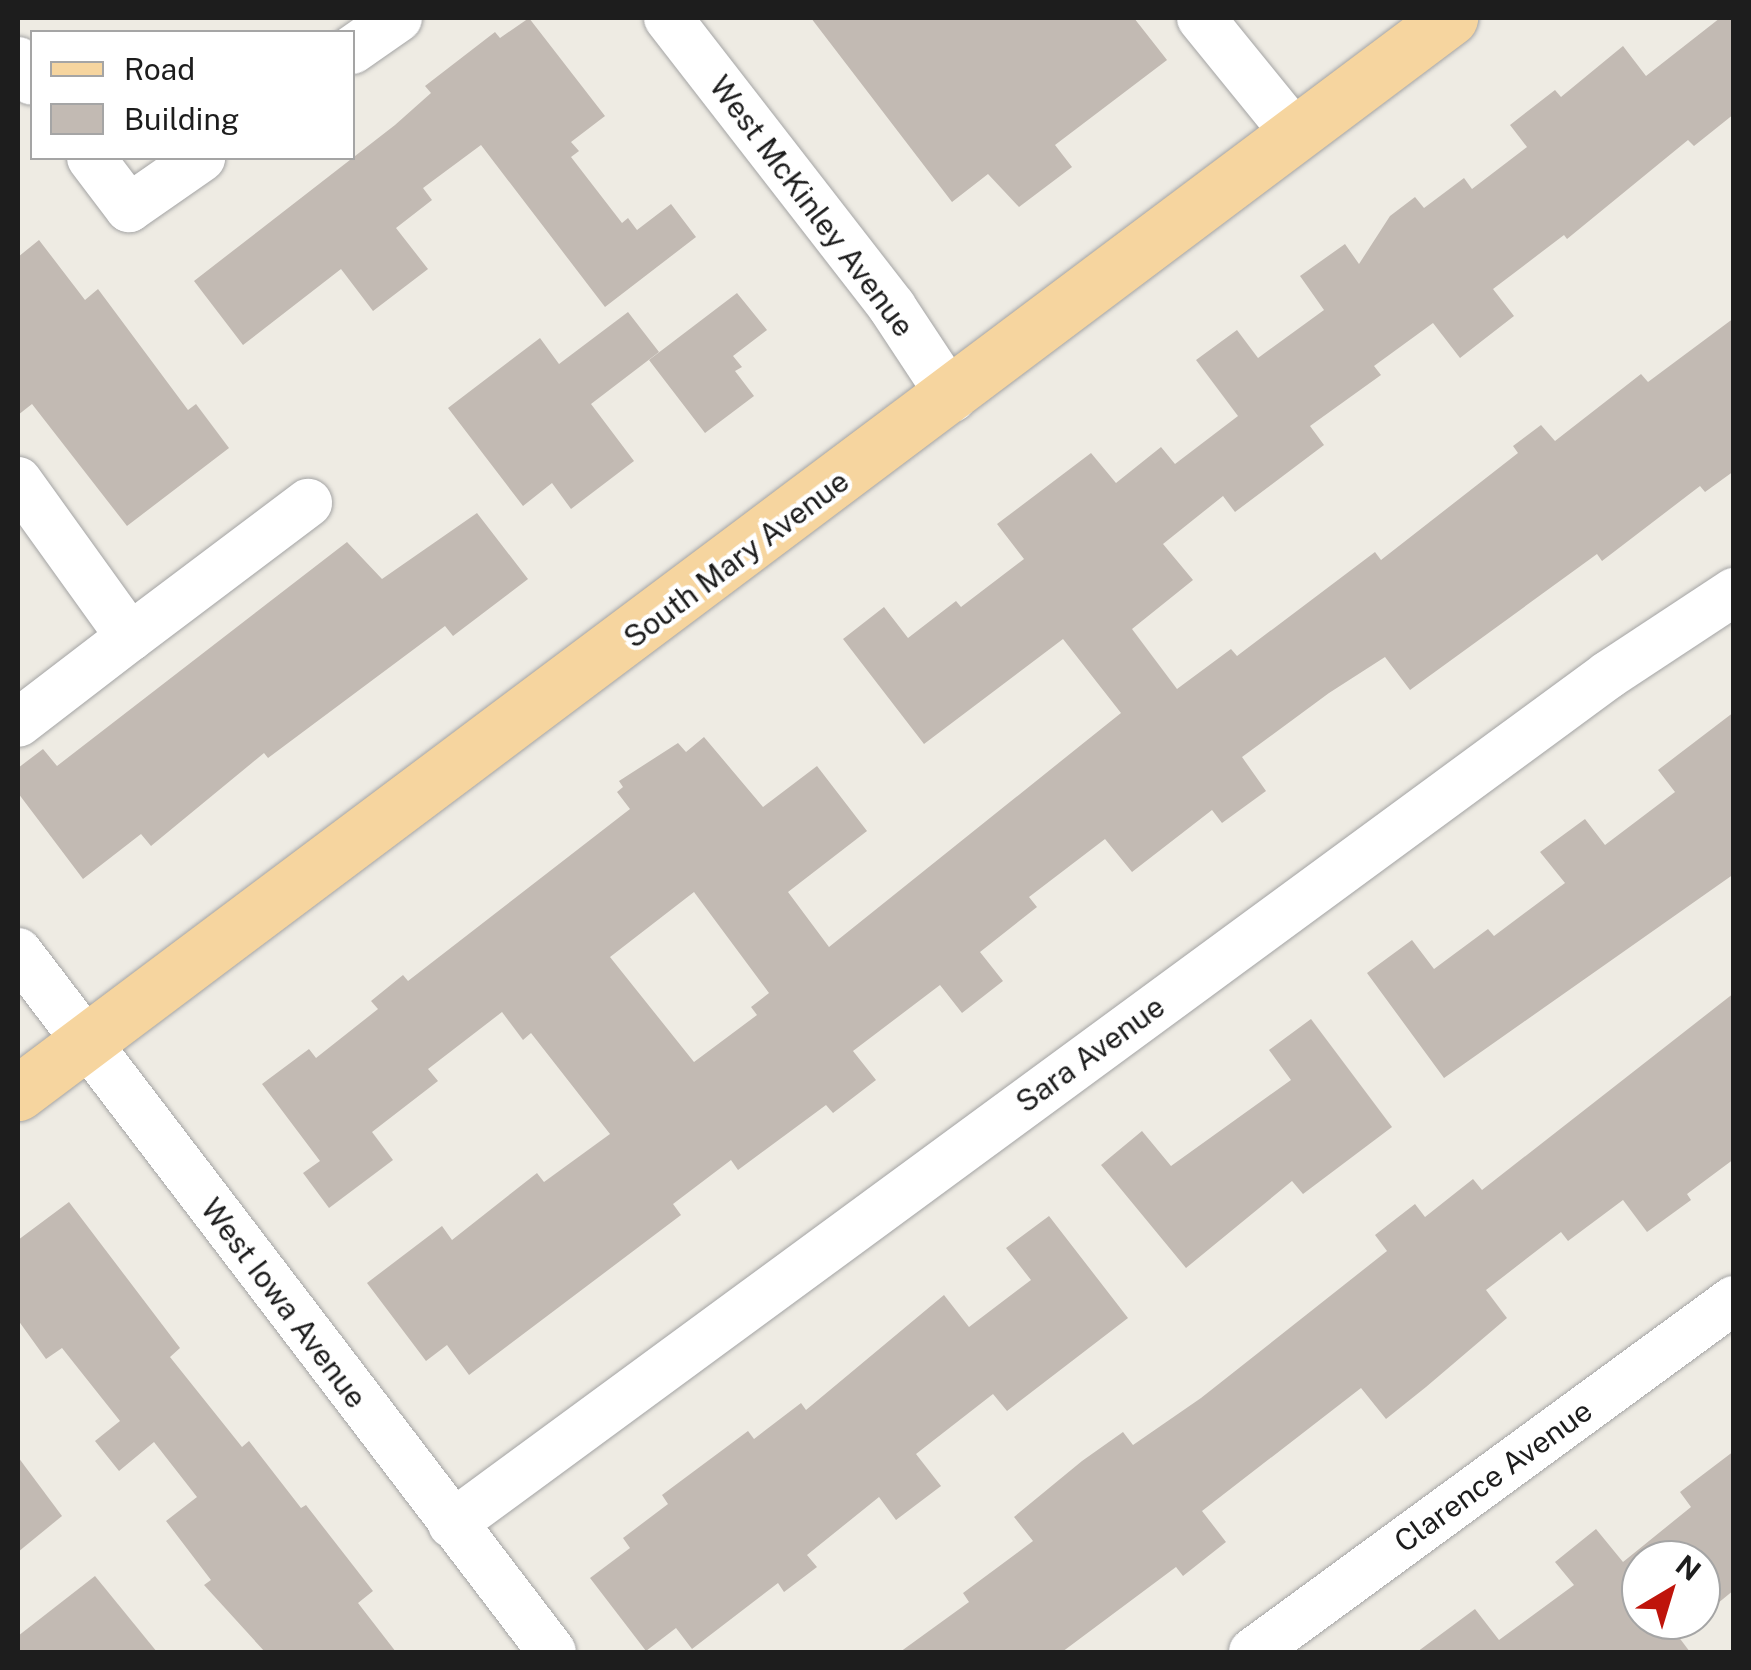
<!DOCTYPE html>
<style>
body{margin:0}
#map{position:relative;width:1751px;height:1670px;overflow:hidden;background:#eeebe3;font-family:"Public Sans",sans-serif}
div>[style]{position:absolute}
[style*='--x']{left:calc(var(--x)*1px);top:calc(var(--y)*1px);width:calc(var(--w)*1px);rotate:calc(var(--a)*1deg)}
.building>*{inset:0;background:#c2bab3}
.roads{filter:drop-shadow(0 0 2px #a4a4a4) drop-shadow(0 0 2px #a4a4a4)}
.minor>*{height:48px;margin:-24px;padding:0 24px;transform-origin:24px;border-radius:24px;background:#fff}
.major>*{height:55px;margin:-27.5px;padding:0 27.5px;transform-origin:27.5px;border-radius:27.5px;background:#f6d59f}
span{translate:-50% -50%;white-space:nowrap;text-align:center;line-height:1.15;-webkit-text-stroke:9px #fff;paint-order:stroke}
.street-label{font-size:30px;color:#1d1d1d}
.frame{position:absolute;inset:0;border:20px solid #1d1d1d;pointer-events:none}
.legend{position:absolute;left:30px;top:30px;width:325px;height:130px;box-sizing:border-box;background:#fff;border:2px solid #a5a5a5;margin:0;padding:12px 18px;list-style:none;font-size:30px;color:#1d1d1d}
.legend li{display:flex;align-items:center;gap:20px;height:50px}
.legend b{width:50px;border:2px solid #a5a5a5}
.north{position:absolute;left:1621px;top:1540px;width:100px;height:100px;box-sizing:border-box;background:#fff;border:2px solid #a5a5a5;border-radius:50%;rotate:38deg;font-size:28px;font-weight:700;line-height:40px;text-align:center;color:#1d1d1d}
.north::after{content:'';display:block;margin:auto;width:35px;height:45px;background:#bf140b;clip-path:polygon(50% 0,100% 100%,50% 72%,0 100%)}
</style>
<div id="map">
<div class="building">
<i style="clip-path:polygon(529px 18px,605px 116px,571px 142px,579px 151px,571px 157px,622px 223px,628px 218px,637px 230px,671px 204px,696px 237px,605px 307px,481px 145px,423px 188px,432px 200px,396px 228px,428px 269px,373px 311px,341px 269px,243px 345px,194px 281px,395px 125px,431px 93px,425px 86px,495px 32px,500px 38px)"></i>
<i style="clip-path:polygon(811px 18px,1134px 18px,1167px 60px,1055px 145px,1072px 167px,1019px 207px,988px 174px,952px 202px)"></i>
<i style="clip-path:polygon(evenodd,1720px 18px,1734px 18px,1734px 114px,1694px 146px,1688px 140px,1567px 239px,1564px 235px,1493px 289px,1514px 316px,1460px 358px,1433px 323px,1374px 366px,1381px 375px,1310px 426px,1324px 445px,1235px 512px,1223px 496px,1163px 544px,1193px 580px,1132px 629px,1177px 689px,1231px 649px,1237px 656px,1375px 552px,1381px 560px,1518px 453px,1513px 446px,1541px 425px,1555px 441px,1641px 374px,1648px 382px,1734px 318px,1734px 471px,1705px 492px,1700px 486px,1602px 561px,1597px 554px,1410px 690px,1385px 657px,1329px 693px,1242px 757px,1266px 791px,1222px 823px,1212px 810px,1132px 872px,1105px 839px,1029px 897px,1037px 907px,980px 952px,1003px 981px,962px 1013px,940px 985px,853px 1051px,876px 1080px,833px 1113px,826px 1105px,738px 1170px,731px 1160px,673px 1204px,681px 1215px,469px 1375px,447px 1345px,426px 1361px,367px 1283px,442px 1226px,452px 1240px,537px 1173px,544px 1182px,610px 1134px,531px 1033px,523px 1040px,502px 1012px,428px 1069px,438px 1081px,372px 1132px,393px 1160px,329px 1208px,303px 1173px,320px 1161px,262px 1084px,309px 1049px,316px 1058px,378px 1009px,371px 1001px,403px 975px,408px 981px,630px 809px,617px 792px,623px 787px,619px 781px,678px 743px,686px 752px,704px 737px,763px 807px,817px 766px,867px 831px,788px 892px,829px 947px,1121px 713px,1063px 639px,924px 744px,843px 639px,884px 607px,908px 638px,956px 601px,961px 607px,1024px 559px,997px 524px,1091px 453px,1116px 483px,1161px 447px,1175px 464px,1238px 416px,1196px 360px,1237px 330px,1258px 358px,1324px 310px,1300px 276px,1345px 244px,1359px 264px,1390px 216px,1415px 197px,1424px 208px,1464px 178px,1472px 189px,1527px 147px,1510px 125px,1555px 90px,1561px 97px,1623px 46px,1646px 76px,1720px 18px,694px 892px,769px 993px,751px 1007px,757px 1015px,694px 1062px,610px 957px,694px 892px)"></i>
<i style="clip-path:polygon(39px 240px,85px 300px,98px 289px,188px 410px,196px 404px,229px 448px,127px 526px,32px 404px,18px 415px,18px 257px)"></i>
<i style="clip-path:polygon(737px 293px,767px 330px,733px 356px,742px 367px,735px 371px,754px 396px,705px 433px,649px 360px)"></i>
<i style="clip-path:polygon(628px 312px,659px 352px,591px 404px,634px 461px,571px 509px,552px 483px,523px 506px,448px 408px,540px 338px,559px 364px)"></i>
<i style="clip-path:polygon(477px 513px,528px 579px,453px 636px,445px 626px,268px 758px,264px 753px,151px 846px,141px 834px,83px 879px,18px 793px,18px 768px,43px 749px,57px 766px,347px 542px,382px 579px)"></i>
<i style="clip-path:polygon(1734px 712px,1734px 874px,1444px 1078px,1367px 973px,1412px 940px,1434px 969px,1488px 929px,1494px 936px,1565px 883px,1540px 852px,1585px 819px,1605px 845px,1675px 792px,1658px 770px)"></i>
<i style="clip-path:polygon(1734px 993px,1734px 1159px,1687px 1194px,1691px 1200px,1647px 1232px,1623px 1200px,1568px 1241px,1561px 1232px,1486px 1290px,1507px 1318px,1426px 1387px,1386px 1419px,1361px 1388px,1202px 1511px,1226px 1542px,1183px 1576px,1176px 1567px,1062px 1652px,900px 1652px,969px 1602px,963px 1593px,1033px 1541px,1014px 1517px,1082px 1461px,1123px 1432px,1133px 1445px,1201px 1398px,1387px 1251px,1375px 1235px,1415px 1204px,1425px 1217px,1473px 1179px,1482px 1190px)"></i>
<i style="clip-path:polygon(1311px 1019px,1392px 1127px,1303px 1194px,1292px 1181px,1186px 1268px,1101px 1165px,1142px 1131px,1171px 1166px,1291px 1080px,1269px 1050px)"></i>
<i style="clip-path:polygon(69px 1202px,180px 1348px,170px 1357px,242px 1447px,249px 1441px,301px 1508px,306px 1505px,373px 1591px,358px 1603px,396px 1652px,265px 1652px,204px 1585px,211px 1580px,166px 1521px,197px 1497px,154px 1442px,119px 1471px,95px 1441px,120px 1421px,62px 1348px,46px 1359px,18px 1320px,18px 1240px)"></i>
<i style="clip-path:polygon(1049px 1216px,1128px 1318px,1007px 1411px,993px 1394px,916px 1454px,941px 1486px,896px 1520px,879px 1497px,807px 1555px,817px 1567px,784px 1592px,778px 1583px,692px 1649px,676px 1628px,646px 1651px,590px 1578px,630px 1548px,623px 1538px,668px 1504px,662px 1495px,748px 1431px,754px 1439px,801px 1403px,806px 1410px,944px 1295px,969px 1327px,1031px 1280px,1006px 1248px)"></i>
<i style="clip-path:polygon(1734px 1451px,1734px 1590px,1701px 1617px,1701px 1560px,1641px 1560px,1641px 1620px,1697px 1620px,1678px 1636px,1690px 1652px,1417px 1652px,1475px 1609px,1499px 1640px,1574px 1585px,1555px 1562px,1596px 1529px,1623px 1562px,1691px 1507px,1680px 1492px)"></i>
<i style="clip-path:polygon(18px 1457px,62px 1516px,18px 1552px)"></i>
<i style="clip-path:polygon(95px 1576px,157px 1652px,18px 1652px,18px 1636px)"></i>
</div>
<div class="roads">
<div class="minor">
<i style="--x:668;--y:18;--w:366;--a:52.2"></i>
<i style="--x:892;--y:307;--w:109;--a:56.6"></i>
<i style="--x:1201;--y:18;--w:151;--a:50.9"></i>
<i style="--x:352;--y:50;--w:56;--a:-34.8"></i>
<i style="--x:18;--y:61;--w:24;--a:55"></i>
<i style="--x:91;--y:158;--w:63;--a:52.8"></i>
<i style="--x:129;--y:208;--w:88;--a:-34.8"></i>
<i style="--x:18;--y:481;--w:192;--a:54.3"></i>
<i style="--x:130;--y:637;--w:141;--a:142.5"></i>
<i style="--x:130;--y:637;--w:223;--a:-37"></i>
<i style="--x:18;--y:952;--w:880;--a:52.66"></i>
<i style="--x:452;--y:1524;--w:1434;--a:-36.29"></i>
<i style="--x:1608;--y:675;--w:151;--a:-33.4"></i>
<i style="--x:1253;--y:1652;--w:596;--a:-36.2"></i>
</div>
<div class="major">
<i style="--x:18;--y:1093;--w:1791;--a:-36.9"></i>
</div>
</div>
<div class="street-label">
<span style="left:812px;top:206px;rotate:53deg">West McKinley Avenue</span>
<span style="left:736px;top:559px;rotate:-37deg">South Mary Avenue</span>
<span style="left:1090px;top:1054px;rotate:-36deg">Sara Avenue</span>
<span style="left:284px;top:1303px;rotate:53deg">West Iowa Avenue</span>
<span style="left:1493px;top:1476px;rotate:-36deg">Clarence Avenue</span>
</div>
<div class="frame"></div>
<ul class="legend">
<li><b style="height:12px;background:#f6d59f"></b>Road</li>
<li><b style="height:28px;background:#c2bab3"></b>Building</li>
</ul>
<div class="north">N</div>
</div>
